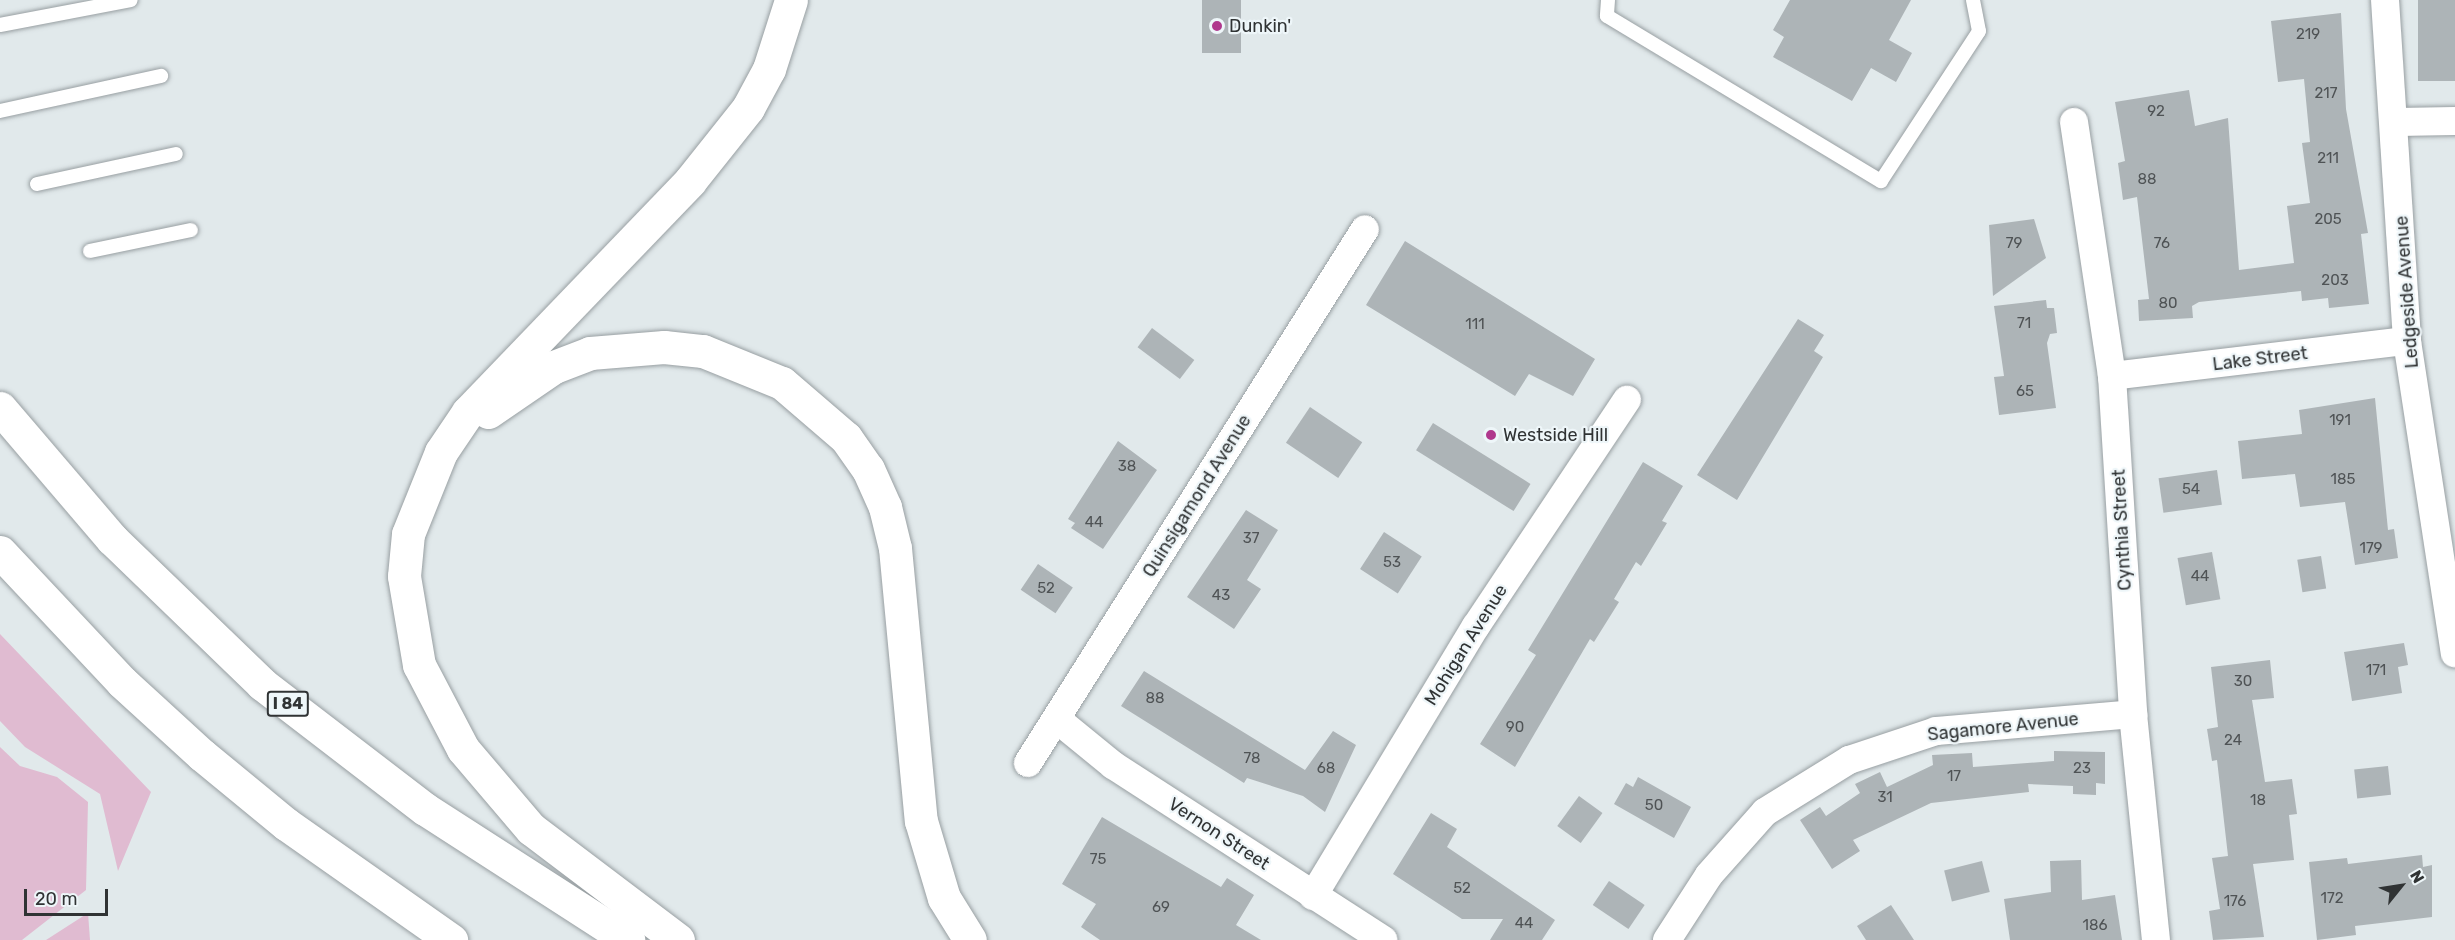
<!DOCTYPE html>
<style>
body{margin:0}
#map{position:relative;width:2455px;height:940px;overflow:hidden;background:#e1e9eb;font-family:Rubik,sans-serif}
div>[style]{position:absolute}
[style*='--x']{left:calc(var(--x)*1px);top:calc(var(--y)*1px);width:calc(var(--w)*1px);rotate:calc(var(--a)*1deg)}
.green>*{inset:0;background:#e0bbd1}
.building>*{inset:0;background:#adb4b7;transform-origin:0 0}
.roads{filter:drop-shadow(0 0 2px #989fa2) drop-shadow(0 0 2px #989fa2)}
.service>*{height:14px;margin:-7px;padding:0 7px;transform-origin:7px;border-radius:7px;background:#fff}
.minor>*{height:28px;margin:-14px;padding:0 14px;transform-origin:14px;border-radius:14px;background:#fff}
.motorway>*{height:33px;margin:-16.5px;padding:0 16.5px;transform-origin:16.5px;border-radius:16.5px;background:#fff}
.dots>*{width:16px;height:16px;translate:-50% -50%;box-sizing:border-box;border:3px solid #eef6f9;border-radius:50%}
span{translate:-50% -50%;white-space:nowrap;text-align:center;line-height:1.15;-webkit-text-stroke:4.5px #eef6f9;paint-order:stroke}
.number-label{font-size:15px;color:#4f5355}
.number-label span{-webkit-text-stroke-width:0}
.shield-label span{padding:2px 4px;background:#eef6f9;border:2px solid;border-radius:4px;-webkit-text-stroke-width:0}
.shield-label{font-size:16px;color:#303334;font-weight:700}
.poi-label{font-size:18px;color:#303334}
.left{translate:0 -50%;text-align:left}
.street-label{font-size:18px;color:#303334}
.north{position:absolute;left:2371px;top:856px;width:60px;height:60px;-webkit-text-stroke:4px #eef6f9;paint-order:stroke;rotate:60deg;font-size:16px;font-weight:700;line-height:24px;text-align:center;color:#303334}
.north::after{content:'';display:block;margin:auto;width:21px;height:27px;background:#303334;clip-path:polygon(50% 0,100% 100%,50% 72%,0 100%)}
.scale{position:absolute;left:24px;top:889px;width:84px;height:27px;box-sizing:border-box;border:3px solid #303334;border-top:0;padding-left:8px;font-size:18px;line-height:21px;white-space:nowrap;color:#303334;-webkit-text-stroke:4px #eef6f9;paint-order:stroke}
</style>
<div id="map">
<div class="green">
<i style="clip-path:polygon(0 634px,151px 792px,118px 871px,100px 794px,25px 747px,0 721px)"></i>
<i style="clip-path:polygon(0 747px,20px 766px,57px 777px,88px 802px,86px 890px,22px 940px,0 940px)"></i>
<i style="clip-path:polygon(88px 913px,90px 940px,46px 940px)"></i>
</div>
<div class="building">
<i style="left:1202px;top:0;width:39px;height:53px"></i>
<i style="clip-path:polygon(1790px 0,1911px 0,1889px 40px,1912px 53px,1896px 82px,1871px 68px,1852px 101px,1773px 57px,1784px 37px,1773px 30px)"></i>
<i style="left:2418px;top:0;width:37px;height:81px"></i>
<i style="clip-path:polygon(2341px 13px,2346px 109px,2368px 233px,2361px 234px,2369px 304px,2329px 308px,2328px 298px,2302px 301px,2301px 291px,2199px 302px,2192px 306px,2193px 318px,2139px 321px,2138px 300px,2149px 299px,2137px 197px,2123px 200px,2118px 163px,2125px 161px,2115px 102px,2189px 90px,2195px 126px,2228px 118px,2239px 270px,2294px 263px,2287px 206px,2310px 203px,2302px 143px,2310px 142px,2304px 79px,2278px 82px,2271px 21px)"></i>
<i style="clip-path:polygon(2034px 219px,2046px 258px,1993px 296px,1989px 225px)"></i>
<i style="clip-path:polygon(1405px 241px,1595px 359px,1573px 396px,1529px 374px,1515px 396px,1366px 305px)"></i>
<i style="clip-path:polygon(2046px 300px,2047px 308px,2054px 308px,2057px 333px,2050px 334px,2047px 343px,2056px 408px,1999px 415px,1994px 377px,2004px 376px,1994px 306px)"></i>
<i style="clip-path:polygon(1798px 319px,1824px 335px,1814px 351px,1823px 357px,1737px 500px,1697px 475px)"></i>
<i style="left:1152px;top:328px;width:53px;height:24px;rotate:37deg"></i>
<i style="clip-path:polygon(2375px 398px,2388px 530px,2394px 529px,2398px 558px,2355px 565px,2345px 502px,2300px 507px,2295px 474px,2242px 479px,2238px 441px,2302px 434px,2299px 410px)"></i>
<i style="left:1310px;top:407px;width:63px;height:43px;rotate:34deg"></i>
<i style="left:1433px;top:423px;width:115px;height:32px;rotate:32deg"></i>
<i style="clip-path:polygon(1118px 441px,1157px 470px,1103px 549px,1071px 528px,1075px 523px,1068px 519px)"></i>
<i style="clip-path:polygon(1643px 462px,1683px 486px,1662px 521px,1667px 523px,1641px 566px,1636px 562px,1614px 599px,1619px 602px,1594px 642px,1590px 639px,1515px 767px,1480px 744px,1536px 655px,1528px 650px)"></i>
<i style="left:2217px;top:470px;width:35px;height:59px;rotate:82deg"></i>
<i style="clip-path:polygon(1246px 510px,1278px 530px,1247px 580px,1261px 589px,1234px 629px,1187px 597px)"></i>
<i style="left:1384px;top:532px;width:45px;height:44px;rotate:33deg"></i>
<i style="left:2212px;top:552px;width:48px;height:35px;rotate:80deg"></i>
<i style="left:2321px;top:556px;width:33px;height:24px;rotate:81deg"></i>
<i style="left:1038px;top:564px;width:42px;height:31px;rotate:34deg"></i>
<i style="clip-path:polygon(2404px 643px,2408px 665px,2398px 667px,2402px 693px,2352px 701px,2344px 652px)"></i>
<i style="clip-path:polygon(2270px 660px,2274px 698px,2252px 700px,2265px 782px,2292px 779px,2297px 814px,2289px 815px,2294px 860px,2253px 864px,2264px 937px,2213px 940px,2209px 911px,2220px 909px,2212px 858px,2228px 856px,2217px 760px,2212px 761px,2207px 729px,2218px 727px,2211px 667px)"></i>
<i style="clip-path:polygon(1144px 671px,1305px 770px,1333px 731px,1356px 745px,1325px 812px,1303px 796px,1247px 778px,1244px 783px,1121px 706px)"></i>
<i style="clip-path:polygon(2054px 751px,2105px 752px,2105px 784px,2096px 783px,2096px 795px,2073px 794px,2073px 786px,2028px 784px,2029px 792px,1931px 803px,1853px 840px,1860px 851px,1832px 869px,1800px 820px,1820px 807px,1826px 816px,1860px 793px,1855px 784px,1880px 772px,1887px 787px,1933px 765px,1932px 755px,1972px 753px,1973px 767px,2054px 761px)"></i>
<i style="left:2388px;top:766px;width:29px;height:34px;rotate:84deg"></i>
<i style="clip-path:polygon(1638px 777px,1691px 807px,1674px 838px,1614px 804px,1626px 783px,1633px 787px)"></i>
<i style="left:1579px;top:796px;width:29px;height:37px;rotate:36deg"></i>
<i style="clip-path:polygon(1431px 813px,1457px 829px,1447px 847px,1555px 920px,1542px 940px,1490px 940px,1503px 919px,1462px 919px,1393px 874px)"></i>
<i style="clip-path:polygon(1102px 817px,1221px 887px,1227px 878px,1254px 895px,1236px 925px,1261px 940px,1100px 940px,1081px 927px,1096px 904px,1062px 884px)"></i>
<i style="clip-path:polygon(2422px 855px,2423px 867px,2432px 865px,2432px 917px,2355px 926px,2356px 935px,2317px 940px,2309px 862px,2347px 858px,2348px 864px)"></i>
<i style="clip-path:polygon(2081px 860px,2082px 900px,2115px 895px,2122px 940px,2010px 940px,2004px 899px,2051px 892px,2050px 861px)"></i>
<i style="left:1982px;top:861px;width:32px;height:39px;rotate:76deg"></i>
<i style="left:1609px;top:881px;width:43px;height:29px;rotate:34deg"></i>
<i style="clip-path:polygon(1891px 905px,1914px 940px,1866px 940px,1857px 926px)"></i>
</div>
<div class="roads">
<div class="service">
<i style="--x:1608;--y:0;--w:16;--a:94"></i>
<i style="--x:1607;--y:16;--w:320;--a:31.1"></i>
<i style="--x:1881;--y:181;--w:179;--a:-56.8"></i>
<i style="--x:1979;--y:31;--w:32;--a:-101"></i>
<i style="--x:0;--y:25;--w:133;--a:-10.8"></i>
<i style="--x:0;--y:111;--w:165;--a:-12.3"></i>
<i style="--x:37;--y:184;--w:142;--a:-12.2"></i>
<i style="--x:90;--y:251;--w:103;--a:-11.7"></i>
</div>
<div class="minor">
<i style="--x:2385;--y:0;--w:342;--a:86.3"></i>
<i style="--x:2407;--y:341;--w:316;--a:81.3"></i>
<i style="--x:2074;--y:122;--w:257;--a:81.5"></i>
<i style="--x:2112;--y:376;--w:339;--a:86.4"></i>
<i style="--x:2133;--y:714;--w:227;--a:84.2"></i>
<i style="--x:2397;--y:122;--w:58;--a:-1"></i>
<i style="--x:2112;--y:376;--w:297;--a:-6.8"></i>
<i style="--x:1059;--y:721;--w:70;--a:39.2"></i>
<i style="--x:1113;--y:765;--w:322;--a:32.9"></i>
<i style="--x:1028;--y:763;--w:631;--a:-57.74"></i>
<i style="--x:1313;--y:896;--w:315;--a:-58.9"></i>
<i style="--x:1476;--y:626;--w:272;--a:-56.3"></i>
<i style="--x:1667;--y:940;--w:77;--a:-57.1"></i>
<i style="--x:1709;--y:875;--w:84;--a:-48.4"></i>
<i style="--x:1765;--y:812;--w:99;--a:-31.8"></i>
<i style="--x:1849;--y:760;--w:92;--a:-18.4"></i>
<i style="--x:1936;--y:731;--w:198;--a:-4.9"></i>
</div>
<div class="motorway">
<i style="--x:0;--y:408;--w:172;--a:49.5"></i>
<i style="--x:112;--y:539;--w:209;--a:44"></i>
<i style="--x:262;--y:684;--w:205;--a:37.5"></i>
<i style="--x:425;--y:809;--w:242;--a:32.8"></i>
<i style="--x:488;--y:412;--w:80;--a:-34.3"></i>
<i style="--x:554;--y:367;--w:39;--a:-21"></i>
<i style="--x:590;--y:353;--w:74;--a:-4.6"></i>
<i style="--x:664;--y:347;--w:39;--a:6"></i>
<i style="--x:703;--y:351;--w:85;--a:22.1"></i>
<i style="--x:782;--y:383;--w:84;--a:40.7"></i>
<i style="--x:846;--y:438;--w:38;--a:55"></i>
<i style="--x:868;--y:469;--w:42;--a:65.9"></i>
<i style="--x:885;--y:507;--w:42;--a:76.3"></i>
<i style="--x:895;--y:548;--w:274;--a:84.6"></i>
<i style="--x:921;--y:821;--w:80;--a:73.4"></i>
<i style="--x:944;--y:898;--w:49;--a:58.2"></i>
<i style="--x:0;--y:552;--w:178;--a:46.8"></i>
<i style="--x:122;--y:682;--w:108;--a:42.4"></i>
<i style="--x:202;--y:755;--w:109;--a:39.4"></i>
<i style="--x:286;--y:824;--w:202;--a:35.1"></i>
<i style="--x:678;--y:940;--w:184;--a:-142.9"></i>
<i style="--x:531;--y:829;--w:105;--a:-130.4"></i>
<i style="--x:463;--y:749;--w:95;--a:-117.6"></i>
<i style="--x:419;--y:665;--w:90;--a:-99.6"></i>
<i style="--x:404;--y:576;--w:42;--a:-84.6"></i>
<i style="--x:408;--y:534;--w:88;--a:-68.1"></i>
<i style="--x:441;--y:452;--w:48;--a:-56"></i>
<i style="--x:468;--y:412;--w:320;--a:-46.1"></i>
<i style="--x:690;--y:181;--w:93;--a:-51.5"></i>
<i style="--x:748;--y:108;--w:44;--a:-61.7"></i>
<i style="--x:769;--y:69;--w:72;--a:-72.3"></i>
</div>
</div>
<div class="dots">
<i style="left:1217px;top:26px;background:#b0388d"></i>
<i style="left:1491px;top:435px;background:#b0388d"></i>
</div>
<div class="number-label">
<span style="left:2308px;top:35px">219</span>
<span style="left:2326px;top:94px">217</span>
<span style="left:2156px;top:112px">92</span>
<span style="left:2328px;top:159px">211</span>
<span style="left:2147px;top:180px">88</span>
<span style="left:2328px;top:220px">205</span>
<span style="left:2014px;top:244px">79</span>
<span style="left:2162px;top:244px">76</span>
<span style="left:2335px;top:281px">203</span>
<span style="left:2168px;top:304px">80</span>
<span style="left:2024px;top:324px">71</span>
<span style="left:1475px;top:325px">111</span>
<span style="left:2025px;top:392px">65</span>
<span style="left:2340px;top:421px">191</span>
<span style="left:1127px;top:467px">38</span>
<span style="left:2343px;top:480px">185</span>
<span style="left:2191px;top:490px">54</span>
<span style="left:1094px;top:523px">44</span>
<span style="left:1251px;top:539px">37</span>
<span style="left:2371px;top:549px">179</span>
<span style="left:1392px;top:563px">53</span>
<span style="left:2200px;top:577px">44</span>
<span style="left:1046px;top:589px">52</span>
<span style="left:1221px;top:596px">43</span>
<span style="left:2376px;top:671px">171</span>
<span style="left:2243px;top:682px">30</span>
<span style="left:1155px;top:699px">88</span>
<span style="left:1515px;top:728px">90</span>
<span style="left:2233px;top:741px">24</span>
<span style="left:1252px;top:759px">78</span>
<span style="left:1326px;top:769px">68</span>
<span style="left:2082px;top:769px">23</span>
<span style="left:1954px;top:777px">17</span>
<span style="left:1885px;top:798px">31</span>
<span style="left:2258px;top:801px">18</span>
<span style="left:1654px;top:806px">50</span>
<span style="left:1098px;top:860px">75</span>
<span style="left:1462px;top:889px">52</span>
<span style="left:2332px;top:899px">172</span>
<span style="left:2235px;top:902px">176</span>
<span style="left:1161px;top:908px">69</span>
<span style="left:1524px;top:924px">44</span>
<span style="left:2095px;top:926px">186</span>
</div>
<div class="shield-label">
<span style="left:288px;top:704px">I 84</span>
</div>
<div class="poi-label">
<span class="left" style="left:1229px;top:26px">Dunkin'</span>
<span class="left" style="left:1503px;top:435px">Westside Hill</span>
</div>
<div class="street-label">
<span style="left:2407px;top:292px;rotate:-94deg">Ledgeside Avenue</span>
<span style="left:2260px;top:359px;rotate:-7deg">Lake Street</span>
<span style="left:1197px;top:496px;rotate:-58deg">Quinsigamond Avenue</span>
<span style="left:2122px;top:530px;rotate:-93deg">Cynthia Street</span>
<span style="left:1466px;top:645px;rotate:-58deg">Mohigan Avenue</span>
<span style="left:2003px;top:727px;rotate:-6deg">Sagamore Avenue</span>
<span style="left:1219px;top:834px;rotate:33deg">Vernon Street</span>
</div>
<div class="north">N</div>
<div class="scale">20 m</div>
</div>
